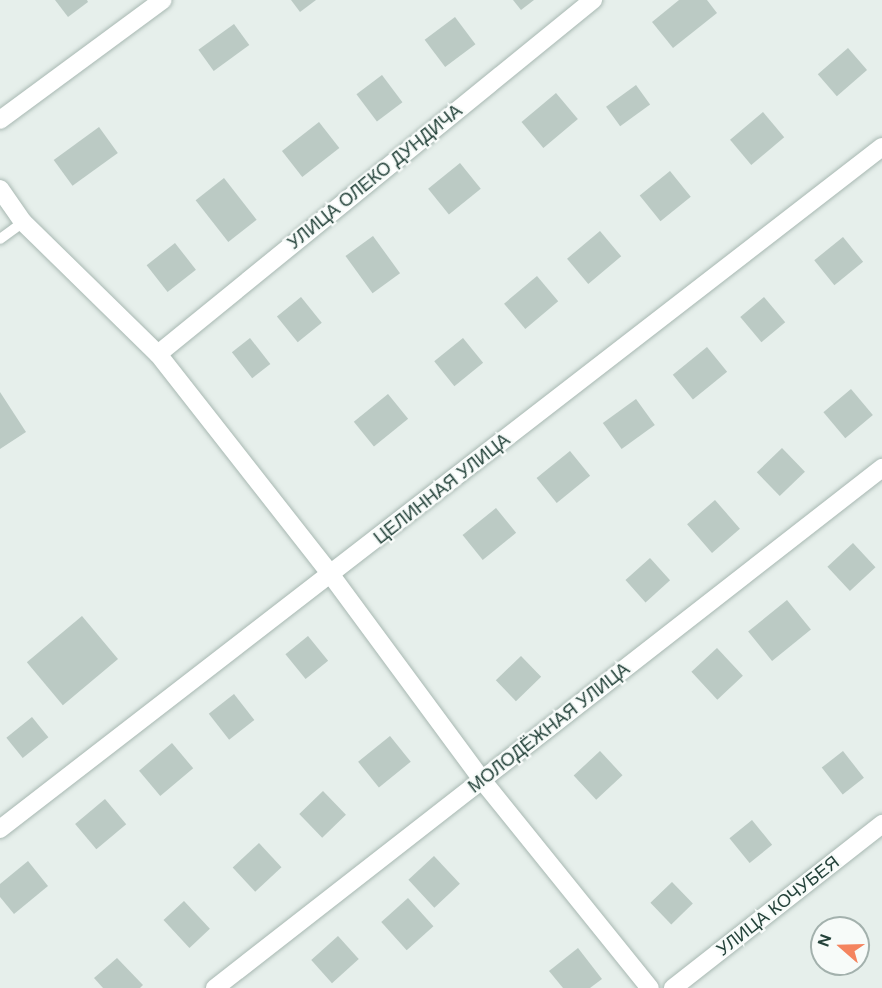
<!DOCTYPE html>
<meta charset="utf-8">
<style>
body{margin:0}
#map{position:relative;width:882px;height:988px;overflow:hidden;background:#e6efeb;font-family:"DM Sans",sans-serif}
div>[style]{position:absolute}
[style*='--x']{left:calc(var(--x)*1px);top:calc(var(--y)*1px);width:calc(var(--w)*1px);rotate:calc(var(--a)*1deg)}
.building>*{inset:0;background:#bbcac4;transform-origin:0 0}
.roads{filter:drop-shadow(0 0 2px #a8b8b2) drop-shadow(0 0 2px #a8b8b2)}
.lane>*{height:10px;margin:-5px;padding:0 5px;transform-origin:5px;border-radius:5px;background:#fff}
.street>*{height:18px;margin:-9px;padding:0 9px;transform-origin:9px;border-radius:9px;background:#fff}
.secondary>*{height:18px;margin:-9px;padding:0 9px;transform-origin:9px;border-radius:9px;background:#fff}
span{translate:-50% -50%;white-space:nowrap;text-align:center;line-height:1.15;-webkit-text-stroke:4.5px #f7fbf9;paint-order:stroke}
.street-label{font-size:18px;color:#24423a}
.north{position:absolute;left:810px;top:916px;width:60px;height:60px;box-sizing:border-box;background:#f7fbf9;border:2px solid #a3b1ad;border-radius:50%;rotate:290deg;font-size:16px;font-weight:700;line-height:24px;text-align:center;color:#24423a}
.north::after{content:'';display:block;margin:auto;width:21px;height:27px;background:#f4845f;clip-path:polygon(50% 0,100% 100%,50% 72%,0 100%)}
</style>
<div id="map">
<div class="building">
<i style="clip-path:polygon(55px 0,87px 0,88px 2px,68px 17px)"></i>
<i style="clip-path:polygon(291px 0,316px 0,300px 12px)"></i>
<i style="clip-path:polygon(513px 0,534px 0,521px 10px)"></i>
<i style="clip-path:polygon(679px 0,707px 0,717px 13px,673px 48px,652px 22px)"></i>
<i style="left:455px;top:17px;width:34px;height:38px;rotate:53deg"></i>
<i style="left:234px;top:24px;width:26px;height:44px;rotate:54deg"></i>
<i style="left:848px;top:48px;width:29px;height:40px;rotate:49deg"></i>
<i style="left:382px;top:75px;width:34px;height:32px;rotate:53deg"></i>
<i style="left:636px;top:85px;width:24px;height:37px;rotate:54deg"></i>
<i style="left:556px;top:93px;width:34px;height:45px;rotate:50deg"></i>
<i style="left:763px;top:112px;width:33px;height:43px;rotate:50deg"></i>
<i style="left:319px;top:122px;width:33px;height:47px;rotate:52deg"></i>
<i style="left:99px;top:127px;width:32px;height:56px;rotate:54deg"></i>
<i style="left:460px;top:163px;width:33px;height:41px;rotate:51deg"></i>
<i style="left:670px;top:171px;width:33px;height:39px;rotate:51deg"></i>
<i style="left:224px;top:178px;width:53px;height:36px;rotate:52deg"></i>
<i style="left:600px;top:231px;width:33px;height:43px;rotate:50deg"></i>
<i style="left:373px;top:236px;width:46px;height:34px;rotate:54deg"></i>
<i style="left:843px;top:237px;width:32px;height:37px;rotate:51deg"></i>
<i style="left:175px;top:243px;width:34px;height:36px;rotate:52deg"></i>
<i style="left:537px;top:276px;width:33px;height:43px;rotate:50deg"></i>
<i style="left:301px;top:297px;width:33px;height:31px;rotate:51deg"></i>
<i style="left:764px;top:297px;width:33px;height:31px;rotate:50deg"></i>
<i style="left:250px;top:338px;width:33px;height:23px;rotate:52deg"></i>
<i style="left:463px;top:338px;width:32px;height:37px;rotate:51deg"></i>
<i style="left:707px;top:347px;width:32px;height:44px;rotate:51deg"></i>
<i style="left:851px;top:389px;width:34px;height:36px;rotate:50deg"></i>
<i style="clip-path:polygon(0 392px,26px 432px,0 449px)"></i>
<i style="left:388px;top:394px;width:32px;height:44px;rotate:51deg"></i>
<i style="left:636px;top:399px;width:32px;height:41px;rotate:54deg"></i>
<i style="left:782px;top:448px;width:33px;height:35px;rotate:46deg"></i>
<i style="left:570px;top:451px;width:32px;height:43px;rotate:51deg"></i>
<i style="left:715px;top:500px;width:38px;height:37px;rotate:49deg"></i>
<i style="left:496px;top:508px;width:32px;height:43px;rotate:51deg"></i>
<i style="left:853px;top:543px;width:33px;height:35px;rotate:47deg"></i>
<i style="left:650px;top:558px;width:30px;height:33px;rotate:48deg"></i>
<i style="left:787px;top:600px;width:38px;height:50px;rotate:51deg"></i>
<i style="left:82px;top:616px;width:56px;height:72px;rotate:50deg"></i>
<i style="left:308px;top:636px;width:32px;height:29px;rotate:51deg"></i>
<i style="left:717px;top:648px;width:38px;height:35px;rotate:47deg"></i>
<i style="left:521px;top:656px;width:29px;height:35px;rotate:46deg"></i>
<i style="left:234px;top:694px;width:33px;height:32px;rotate:52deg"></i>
<i style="left:32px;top:717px;width:26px;height:33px;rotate:51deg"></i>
<i style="left:390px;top:736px;width:33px;height:41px;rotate:51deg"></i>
<i style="left:172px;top:743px;width:33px;height:43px;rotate:50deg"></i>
<i style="left:600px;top:751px;width:33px;height:36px;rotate:47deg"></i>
<i style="left:843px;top:751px;width:34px;height:27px;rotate:52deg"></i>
<i style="left:323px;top:791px;width:33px;height:33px;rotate:46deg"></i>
<i style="left:105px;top:799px;width:33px;height:39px;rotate:50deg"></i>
<i style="left:752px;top:820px;width:32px;height:29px;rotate:51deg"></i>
<i style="left:259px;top:843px;width:33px;height:36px;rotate:47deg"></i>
<i style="left:434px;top:856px;width:38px;height:35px;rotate:47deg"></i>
<i style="clip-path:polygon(28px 861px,48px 886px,14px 914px,0 897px,0 884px)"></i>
<i style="left:672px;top:882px;width:30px;height:30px;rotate:46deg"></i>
<i style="left:408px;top:898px;width:38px;height:36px;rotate:48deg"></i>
<i style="left:184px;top:901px;width:38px;height:28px;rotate:47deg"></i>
<i style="left:338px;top:936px;width:31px;height:36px;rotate:48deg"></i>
<i style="clip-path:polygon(578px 948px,602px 979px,590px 988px,563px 988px,549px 971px)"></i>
<i style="clip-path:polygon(117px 958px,143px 985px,140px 988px,103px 988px,94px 978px)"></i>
</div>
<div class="roads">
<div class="lane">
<i style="--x:0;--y:239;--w:29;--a:-36"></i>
</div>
<div class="street">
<i style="--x:0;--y:120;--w:202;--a:-36.4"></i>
<i style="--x:158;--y:354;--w:561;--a:-39.14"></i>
<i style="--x:0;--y:829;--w:1115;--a:-37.71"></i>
<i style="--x:215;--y:988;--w:846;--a:-37.94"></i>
<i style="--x:673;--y:988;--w:266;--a:-38.1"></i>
</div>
<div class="secondary">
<i style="--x:0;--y:189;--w:40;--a:55.1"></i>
<i style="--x:23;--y:222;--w:189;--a:44.4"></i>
<i style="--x:158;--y:354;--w:281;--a:51.9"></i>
<i style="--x:331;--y:575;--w:255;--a:53.6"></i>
<i style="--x:482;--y:780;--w:267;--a:51.1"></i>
</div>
</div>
<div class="street-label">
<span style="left:375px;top:177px;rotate:-39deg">УЛИЦА ОЛЕКО ДУНДИЧА</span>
<span style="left:442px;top:489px;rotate:-38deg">ЦЕЛИННАЯ УЛИЦА</span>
<span style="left:549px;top:728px;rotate:-38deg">МОЛОДЁЖНАЯ УЛИЦА</span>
<span style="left:778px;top:906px;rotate:-38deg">УЛИЦА КОЧУБЕЯ</span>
</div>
<div class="north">N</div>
</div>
